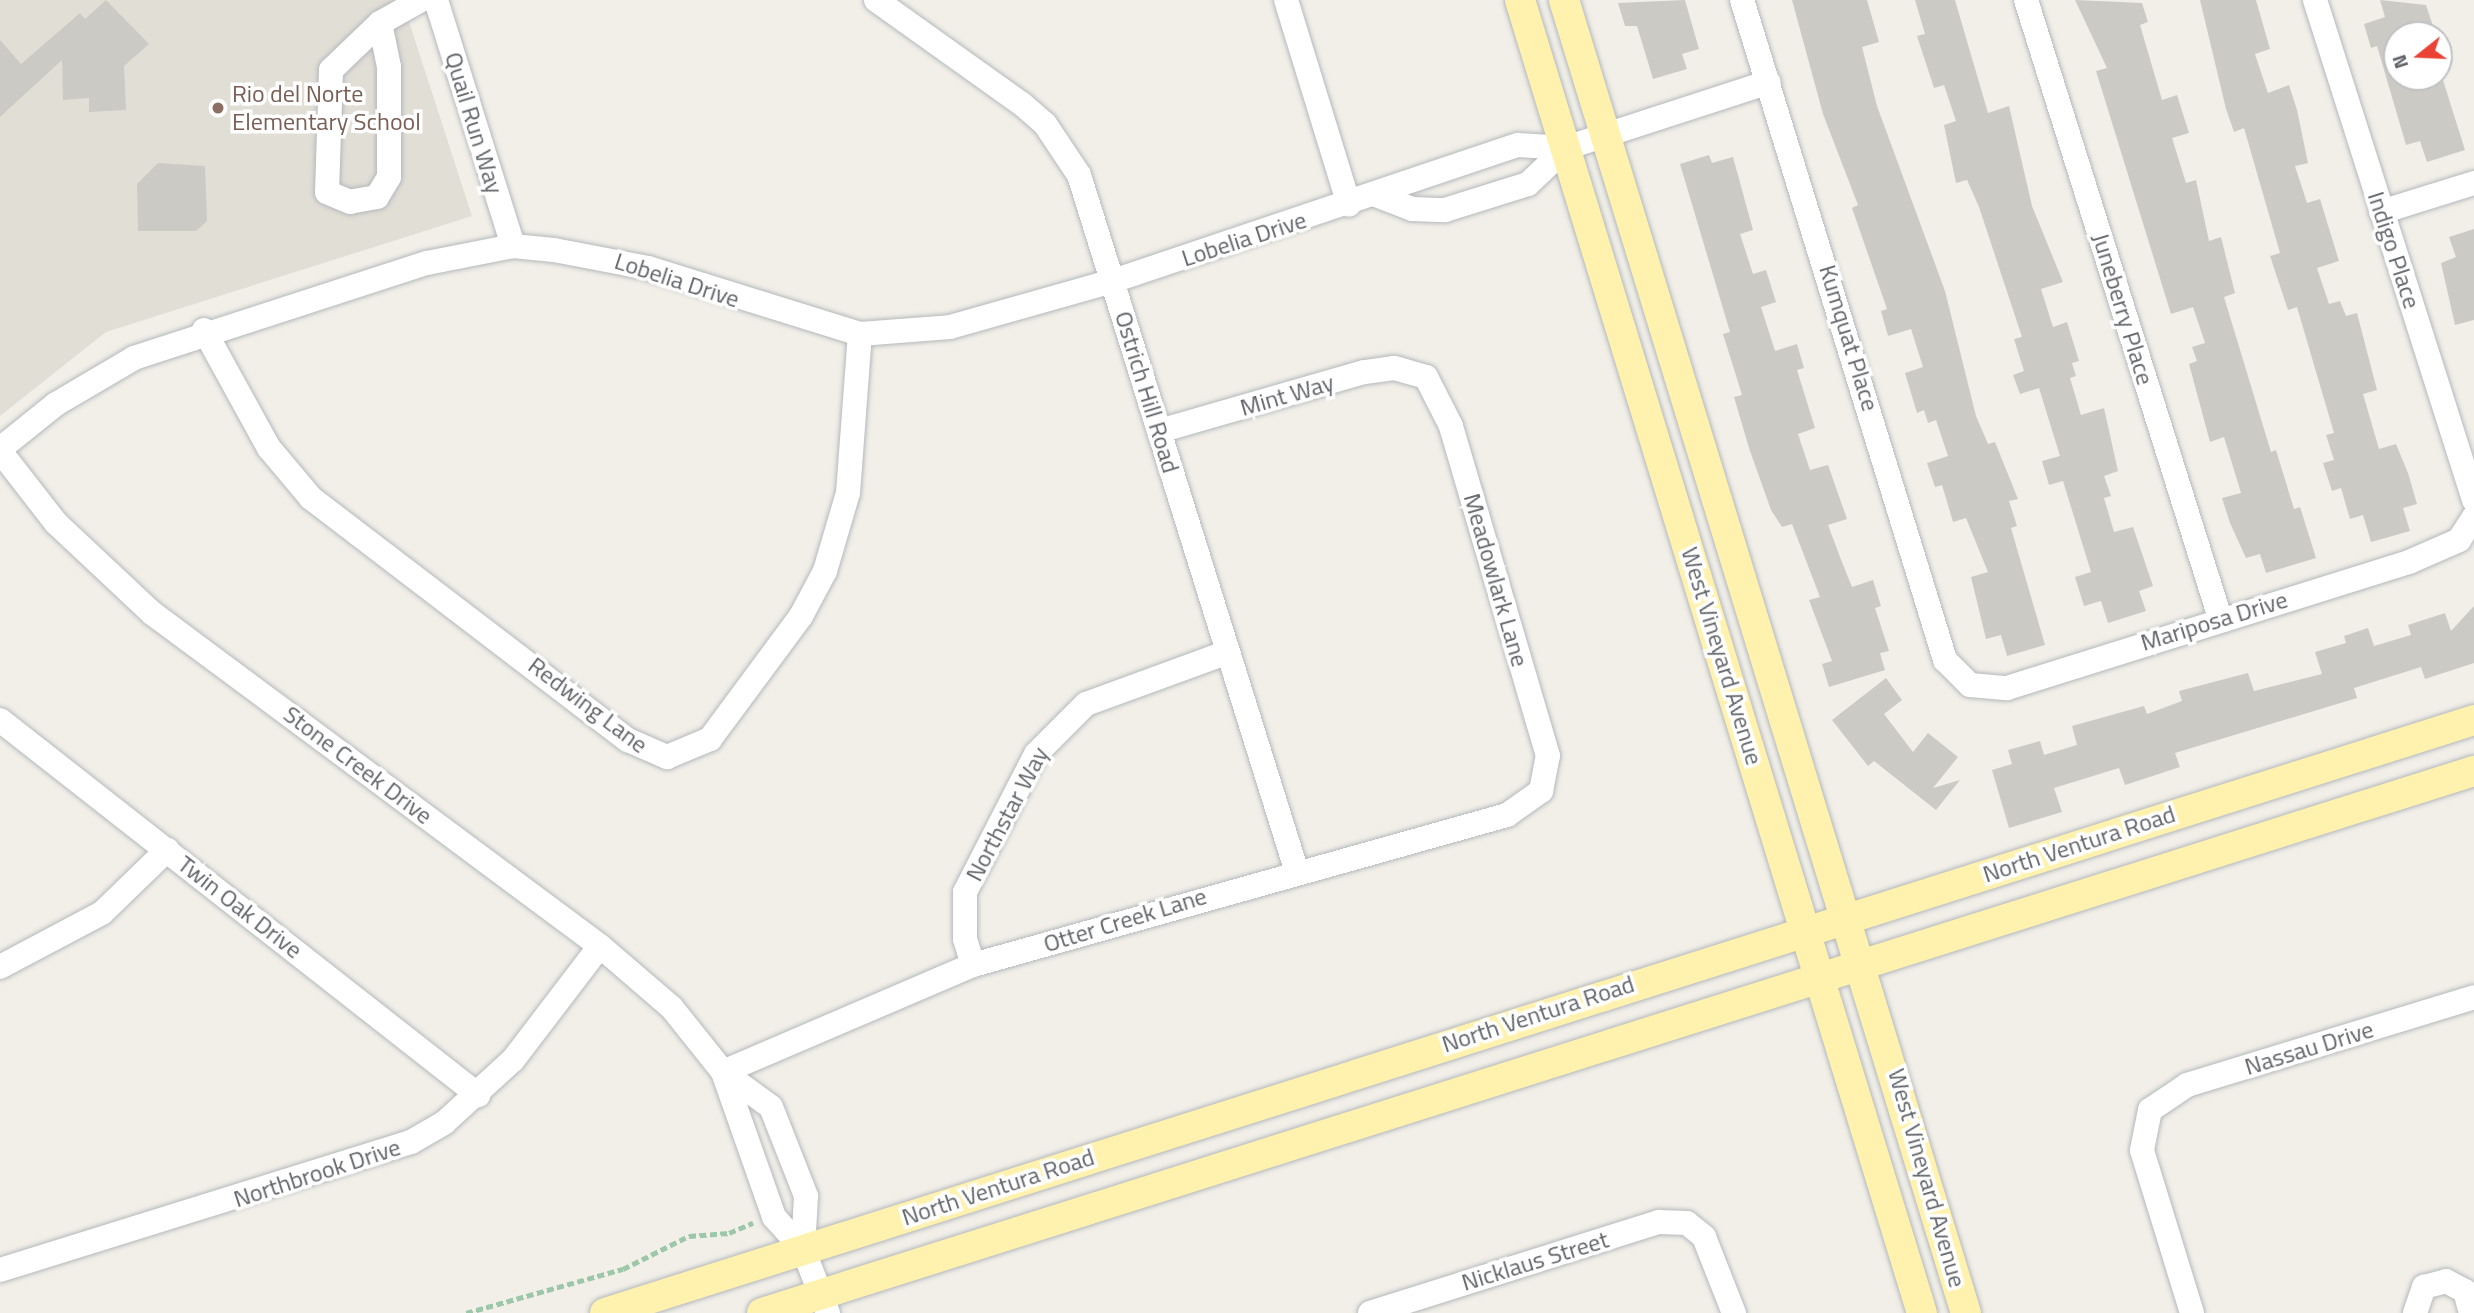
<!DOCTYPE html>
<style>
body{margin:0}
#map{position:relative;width:2474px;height:1313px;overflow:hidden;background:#f1efe8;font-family:"Titillium Web",sans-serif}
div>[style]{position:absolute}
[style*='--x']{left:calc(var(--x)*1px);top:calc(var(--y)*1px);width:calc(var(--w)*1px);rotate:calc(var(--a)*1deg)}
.education>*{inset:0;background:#e1ded6}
.building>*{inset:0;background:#cccac5}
.path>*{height:4.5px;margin-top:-2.25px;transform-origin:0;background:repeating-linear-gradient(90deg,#9cc7a9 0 7px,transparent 0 10.5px)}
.roads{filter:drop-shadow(0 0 2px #b5b8bc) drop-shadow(0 0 2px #b5b8bc)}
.minor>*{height:24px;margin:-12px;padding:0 12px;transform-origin:12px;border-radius:12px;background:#fff}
.major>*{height:30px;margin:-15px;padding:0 15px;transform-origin:15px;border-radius:15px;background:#fff2af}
.dots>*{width:19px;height:19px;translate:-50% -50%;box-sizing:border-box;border:4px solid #fff;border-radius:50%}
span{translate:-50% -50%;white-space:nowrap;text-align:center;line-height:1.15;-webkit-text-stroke:7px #fff;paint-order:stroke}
.education-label{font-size:24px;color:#785e54}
.left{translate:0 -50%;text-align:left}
.street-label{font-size:24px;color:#5f6368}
.north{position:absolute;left:2383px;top:21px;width:70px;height:70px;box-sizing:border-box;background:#fff;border:2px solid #bfc1c3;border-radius:50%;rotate:252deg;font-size:19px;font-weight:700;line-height:28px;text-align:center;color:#5f6368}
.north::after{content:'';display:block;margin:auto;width:24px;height:32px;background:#ea4335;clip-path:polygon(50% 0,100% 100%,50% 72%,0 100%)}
</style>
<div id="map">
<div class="education">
<i style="clip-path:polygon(0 0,402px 0,472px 216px,106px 332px,0 416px)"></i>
</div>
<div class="building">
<i style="clip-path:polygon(106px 0,149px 44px,124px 66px,126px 110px,89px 112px,89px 98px,63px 100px,62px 60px,0 117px,0 40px,21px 64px,80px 13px,85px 19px)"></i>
<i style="clip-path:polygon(1685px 0,1699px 49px,1682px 54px,1687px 69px,1653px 79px,1637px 26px,1625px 26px,1618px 3px)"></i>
<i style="clip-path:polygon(1792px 0,1867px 0,1879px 42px,1862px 47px,1877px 106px,1945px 291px,1976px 416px,1988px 444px,1995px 442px,2018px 499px,2009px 501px,2017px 526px,2011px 528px,2045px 645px,2007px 656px,2001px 635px,1986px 639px,1971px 577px,1988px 572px,1966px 518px,1953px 522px,1942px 485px,1935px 487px,1927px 463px,1948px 456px,1936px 420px,1928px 423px,1924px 410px,1917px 413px,1905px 373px,1923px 367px,1911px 329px,1888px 336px,1881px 311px,1887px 309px,1852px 208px,1858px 205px,1823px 114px)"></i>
<i style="clip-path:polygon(1915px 0,1955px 0,1988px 113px,2009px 106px,2032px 206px,2063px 282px,2041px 289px,2053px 327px,2067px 322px,2079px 361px,2072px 363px,2076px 376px,2070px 378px,2081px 415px,2104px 408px,2118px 471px,2104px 476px,2111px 496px,2104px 498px,2114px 532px,2133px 527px,2153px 586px,2139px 591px,2146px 611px,2108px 623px,2101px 601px,2084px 606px,2075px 577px,2091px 572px,2063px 481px,2049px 485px,2042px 461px,2060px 456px,2039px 388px,2020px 394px,2013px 375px,2024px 371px,2014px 339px,2022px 337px,1979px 207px,1967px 180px,1956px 183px,1944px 125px,1956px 121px,1944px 85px,1934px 88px,1917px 36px,1925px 34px)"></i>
<i style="clip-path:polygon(2075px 0,2142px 3px,2148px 22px,2140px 25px,2162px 100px,2177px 95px,2189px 133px,2172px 138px,2186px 183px,2196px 180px,2209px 241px,2221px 237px,2235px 293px,2224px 297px,2271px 452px,2276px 450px,2294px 509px,2300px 507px,2316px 558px,2266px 573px,2260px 554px,2246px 558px,2230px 523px,2222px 498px,2241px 493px,2224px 437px,2210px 442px,2189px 364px,2197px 361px,2192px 347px,2205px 343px,2193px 307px,2171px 314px,2096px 71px,2107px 68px)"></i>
<i style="clip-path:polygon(2200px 0,2256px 0,2270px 49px,2255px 54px,2268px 93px,2289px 85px,2297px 110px,2308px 163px,2295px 166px,2307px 203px,2320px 199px,2339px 261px,2317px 268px,2329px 304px,2340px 301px,2346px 316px,2357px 313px,2377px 390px,2363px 394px,2379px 449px,2396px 444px,2408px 473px,2417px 504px,2403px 508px,2410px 531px,2371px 542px,2363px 515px,2350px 519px,2341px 488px,2332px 491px,2323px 463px,2334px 460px,2326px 435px,2334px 433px,2297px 307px,2288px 310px,2270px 256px,2280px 253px,2244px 128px,2234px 132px,2226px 109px)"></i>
<i style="clip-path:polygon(2380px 0,2426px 5px,2436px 35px,2397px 35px,2397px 77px,2442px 77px,2465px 150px,2427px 162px,2420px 141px,2406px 145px,2377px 46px,2371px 48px,2364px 24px,2385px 17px)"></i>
<i style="clip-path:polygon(1709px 155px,1712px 163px,1733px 157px,1753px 230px,1740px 234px,1753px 274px,1766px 270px,1776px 302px,1761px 307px,1775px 351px,1797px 344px,1804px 368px,1797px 370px,1815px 428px,1798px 434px,1810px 470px,1828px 465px,1847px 519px,1828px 525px,1840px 557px,1852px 587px,1873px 580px,1881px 606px,1875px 608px,1889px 651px,1880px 653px,1885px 670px,1829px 687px,1822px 664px,1832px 661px,1809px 600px,1820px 597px,1792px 524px,1782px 527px,1771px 510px,1749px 448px,1734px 397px,1742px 395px,1723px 334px,1730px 332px,1680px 164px)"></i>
<i style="clip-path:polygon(158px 163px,205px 166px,207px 221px,196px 231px,138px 231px,137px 184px)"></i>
<i style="clip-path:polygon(2474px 229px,2474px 320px,2455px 325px,2441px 263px,2456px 257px,2449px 237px)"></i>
<i style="clip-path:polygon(2474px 606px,2474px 663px,2425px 679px,2421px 667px,2354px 688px,2357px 698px,2175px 753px,2180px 767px,2125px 785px,2119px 768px,2054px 788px,2062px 812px,2009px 828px,1992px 770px,2012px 764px,2008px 750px,2040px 741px,2044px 755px,2077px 745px,2072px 726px,2144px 706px,2147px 714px,2182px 701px,2179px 691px,2248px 673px,2254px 691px,2322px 674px,2315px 652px,2346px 643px,2344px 636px,2368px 628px,2374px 646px,2411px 635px,2408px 625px,2445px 613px,2451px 631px)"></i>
<i style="clip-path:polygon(1886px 678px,1902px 700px,1884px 714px,1913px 752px,1928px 733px,1958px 757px,1933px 788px,1960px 780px,1936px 810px,1874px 761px,1868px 766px,1832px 720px)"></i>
</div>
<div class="path">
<i style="--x:466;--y:1313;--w:163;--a:-15.7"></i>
<i style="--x:623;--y:1269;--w:74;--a:-26.6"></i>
<i style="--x:689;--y:1236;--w:40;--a:-4.3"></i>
<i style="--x:729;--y:1233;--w:26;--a:-23"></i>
</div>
<div class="roads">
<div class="minor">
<i style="--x:436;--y:0;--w:258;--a:72.6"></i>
<i style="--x:876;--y:0;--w:179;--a:35.5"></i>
<i style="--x:1022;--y:104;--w:30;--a:41"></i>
<i style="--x:1045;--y:124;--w:61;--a:56.3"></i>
<i style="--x:1079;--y:175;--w:727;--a:72.64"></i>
<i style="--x:1286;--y:0;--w:214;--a:72.9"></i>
<i style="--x:1742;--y:0;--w:691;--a:72.9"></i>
<i style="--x:1945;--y:660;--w:35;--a:45"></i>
<i style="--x:1970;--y:685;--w:37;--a:5"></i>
<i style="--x:2007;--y:688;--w:421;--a:-17.4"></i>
<i style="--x:2409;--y:562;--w:55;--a:-23.7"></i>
<i style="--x:2459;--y:540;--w:27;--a:-57"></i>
<i style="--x:2026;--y:0;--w:648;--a:72.57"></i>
<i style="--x:2315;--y:0;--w:525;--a:72.36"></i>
<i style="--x:380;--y:23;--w:45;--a:78.4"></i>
<i style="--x:389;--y:67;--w:110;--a:90"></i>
<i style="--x:389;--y:177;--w:23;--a:121"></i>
<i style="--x:377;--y:197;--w:27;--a:170"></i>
<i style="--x:350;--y:202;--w:25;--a:-157"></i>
<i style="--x:327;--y:192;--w:122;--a:-88.1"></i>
<i style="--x:331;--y:70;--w:68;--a:-43.8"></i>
<i style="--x:380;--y:23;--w:47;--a:-29.3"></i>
<i style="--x:1376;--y:195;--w:39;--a:21"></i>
<i style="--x:1412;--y:209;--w:33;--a:2"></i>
<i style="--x:1445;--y:210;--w:87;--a:-17.4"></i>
<i style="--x:1528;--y:184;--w:52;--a:-43.5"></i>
<i style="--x:2381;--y:212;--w:97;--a:-17.3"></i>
<i style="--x:204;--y:330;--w:135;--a:61.2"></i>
<i style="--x:269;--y:448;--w:65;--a:50"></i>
<i style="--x:311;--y:498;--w:399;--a:37.4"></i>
<i style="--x:628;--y:740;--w:43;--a:23.6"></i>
<i style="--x:667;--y:757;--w:47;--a:-22.7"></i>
<i style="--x:710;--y:739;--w:153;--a:-53.5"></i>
<i style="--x:801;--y:616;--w:51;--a:-61.9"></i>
<i style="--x:825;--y:571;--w:81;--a:-73.6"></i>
<i style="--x:848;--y:493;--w:159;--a:-85.7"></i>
<i style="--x:0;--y:449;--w:72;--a:-38.8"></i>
<i style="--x:56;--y:404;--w:91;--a:-30.5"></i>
<i style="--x:134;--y:358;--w:308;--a:-18"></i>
<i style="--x:427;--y:263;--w:88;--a:-11.2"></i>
<i style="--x:513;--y:246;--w:41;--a:5.6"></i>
<i style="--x:554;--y:250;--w:96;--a:10.8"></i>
<i style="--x:648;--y:268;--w:222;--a:17.3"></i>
<i style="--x:860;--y:334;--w:90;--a:-4.4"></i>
<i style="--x:950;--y:327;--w:169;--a:-15.8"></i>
<i style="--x:1113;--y:281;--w:427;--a:-18.6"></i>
<i style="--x:1518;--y:145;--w:48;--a:3.6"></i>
<i style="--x:1566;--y:148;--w:213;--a:-18"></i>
<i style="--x:0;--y:451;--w:91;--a:52.1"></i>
<i style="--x:56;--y:523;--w:132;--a:43.2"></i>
<i style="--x:152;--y:613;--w:558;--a:36.62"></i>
<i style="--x:600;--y:946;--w:95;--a:40.7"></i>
<i style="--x:672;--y:1008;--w:82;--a:51.4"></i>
<i style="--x:723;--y:1072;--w:154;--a:70.6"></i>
<i style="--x:774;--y:1217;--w:43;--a:47.8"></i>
<i style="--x:803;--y:1249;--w:69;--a:68.7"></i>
<i style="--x:0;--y:720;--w:608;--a:38.11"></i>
<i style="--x:973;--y:965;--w:27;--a:-107"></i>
<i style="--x:965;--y:939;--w:47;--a:-90"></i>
<i style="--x:965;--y:892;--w:155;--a:-62.8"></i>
<i style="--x:1036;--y:754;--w:71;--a:-45"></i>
<i style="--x:1086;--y:704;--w:151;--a:-20.1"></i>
<i style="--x:0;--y:967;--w:115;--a:-27.9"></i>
<i style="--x:102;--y:913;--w:91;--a:-44.1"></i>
<i style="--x:723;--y:1072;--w:272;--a:-23.2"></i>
<i style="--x:973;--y:965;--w:555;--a:-15.69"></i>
<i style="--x:1507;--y:815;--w:42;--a:-35.2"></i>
<i style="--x:1541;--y:791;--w:36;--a:-79"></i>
<i style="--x:1548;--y:756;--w:344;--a:-106.4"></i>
<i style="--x:1451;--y:426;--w:55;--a:-117"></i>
<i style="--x:1426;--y:377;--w:33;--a:-164"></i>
<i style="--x:1394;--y:368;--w:30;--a:172"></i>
<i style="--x:1364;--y:372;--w:213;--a:163.9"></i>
<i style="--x:723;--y:1072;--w:59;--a:36.1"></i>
<i style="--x:771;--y:1107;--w:96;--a:68.5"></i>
<i style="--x:806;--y:1196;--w:53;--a:93.2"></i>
<i style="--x:0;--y:1270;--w:430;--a:-17.3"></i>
<i style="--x:411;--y:1142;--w:39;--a:-30"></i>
<i style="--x:445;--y:1122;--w:92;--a:-42.4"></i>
<i style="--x:513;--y:1060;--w:143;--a:-52.7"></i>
<i style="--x:1370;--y:1313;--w:303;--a:-17.5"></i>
<i style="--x:1659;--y:1222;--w:28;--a:2"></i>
<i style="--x:1687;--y:1223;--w:22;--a:39"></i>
<i style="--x:1704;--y:1237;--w:82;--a:68.5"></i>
<i style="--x:2192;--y:1313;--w:170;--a:-107.1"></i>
<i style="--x:2142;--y:1150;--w:41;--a:-78.7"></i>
<i style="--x:2150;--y:1110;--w:45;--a:-34"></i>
<i style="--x:2187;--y:1085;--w:300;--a:-17"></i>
<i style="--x:2415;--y:1313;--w:28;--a:-71"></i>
<i style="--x:2424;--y:1287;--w:23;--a:-15"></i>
<i style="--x:2446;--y:1281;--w:21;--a:28"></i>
<i style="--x:2465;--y:1291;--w:23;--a:75"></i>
</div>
<div class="major">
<i style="--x:1520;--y:0;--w:1373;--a:72.98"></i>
<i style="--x:1564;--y:0;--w:1373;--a:72.98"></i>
<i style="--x:605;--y:1313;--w:1961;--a:-17.6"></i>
<i style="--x:762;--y:1313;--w:1796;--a:-17.57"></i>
</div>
</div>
<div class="dots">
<i style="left:218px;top:108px;background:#8d6e63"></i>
</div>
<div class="education-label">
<span class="left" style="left:232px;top:108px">Rio del Norte<br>Elementary School</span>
</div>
<div class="street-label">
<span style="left:474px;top:123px;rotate:73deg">Quail Run Way</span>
<span style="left:1244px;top:239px;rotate:-18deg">Lobelia Drive</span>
<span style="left:2394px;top:250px;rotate:72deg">Indigo Place</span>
<span style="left:677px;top:280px;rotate:18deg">Lobelia Drive</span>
<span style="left:2123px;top:309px;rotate:73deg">Juneberry Place</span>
<span style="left:1849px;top:338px;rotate:73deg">Kumquat Place</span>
<span style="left:1147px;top:392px;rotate:73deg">Ostrich Hill Road</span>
<span style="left:1287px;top:395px;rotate:-16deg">Mint Way</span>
<span style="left:1496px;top:580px;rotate:74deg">Meadowlark Lane</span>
<span style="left:2214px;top:621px;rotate:-17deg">Mariposa Drive</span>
<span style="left:1722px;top:656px;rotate:73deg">West Vineyard Avenue</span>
<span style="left:588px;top:705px;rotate:37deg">Redwing Lane</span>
<span style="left:358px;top:765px;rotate:37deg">Stone Creek Drive</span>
<span style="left:1007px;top:814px;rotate:-62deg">Northstar Way</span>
<span style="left:2079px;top:844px;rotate:-18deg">North Ventura Road</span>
<span style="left:240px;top:907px;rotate:38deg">Twin Oak Drive</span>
<span style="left:1125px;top:920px;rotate:-17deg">Otter Creek Lane</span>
<span style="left:1538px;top:1014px;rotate:-18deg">North Ventura Road</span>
<span style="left:2309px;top:1048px;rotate:-17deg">Nassau Drive</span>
<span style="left:317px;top:1173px;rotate:-18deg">Northbrook Drive</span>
<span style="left:1927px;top:1178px;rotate:74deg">West Vineyard Avenue</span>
<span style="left:998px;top:1187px;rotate:-18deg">North Ventura Road</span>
<span style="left:1535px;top:1261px;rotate:-17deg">Nicklaus Street</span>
</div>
<div class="north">N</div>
</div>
